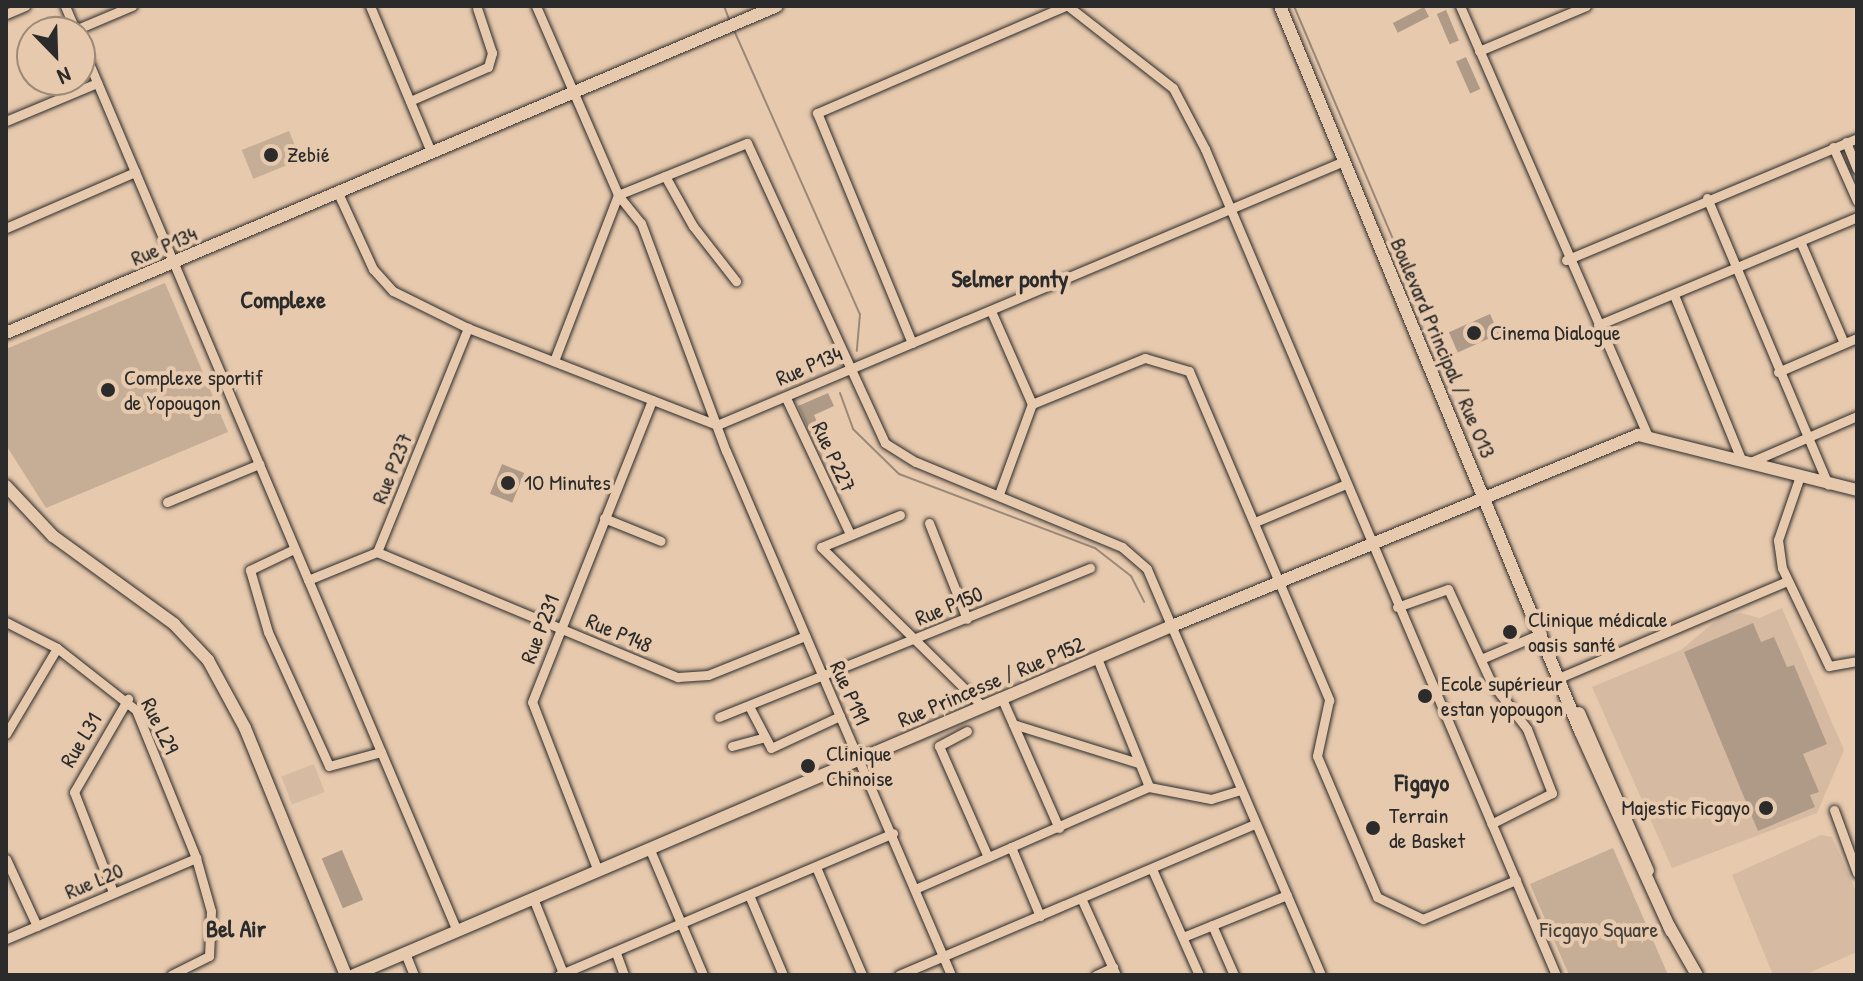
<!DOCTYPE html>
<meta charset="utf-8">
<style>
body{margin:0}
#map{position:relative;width:1863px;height:981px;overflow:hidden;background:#e7c9ad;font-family:"Patrick Hand",sans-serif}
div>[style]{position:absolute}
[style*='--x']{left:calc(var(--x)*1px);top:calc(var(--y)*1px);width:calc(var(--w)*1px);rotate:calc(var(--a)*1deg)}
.built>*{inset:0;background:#d6bba2;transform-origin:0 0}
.green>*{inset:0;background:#c5ad96;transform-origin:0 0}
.stream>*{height:2px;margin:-1px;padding:0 1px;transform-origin:1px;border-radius:1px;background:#9a8978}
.building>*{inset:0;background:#af9a87;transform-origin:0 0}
.roads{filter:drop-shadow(0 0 2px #2b2b2b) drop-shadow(0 0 2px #2b2b2b)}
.street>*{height:9px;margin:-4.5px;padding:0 4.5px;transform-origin:4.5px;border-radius:4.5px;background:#e7c9ad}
.secondary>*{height:12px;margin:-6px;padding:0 6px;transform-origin:6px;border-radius:6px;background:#e7c9ad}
.dots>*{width:22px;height:22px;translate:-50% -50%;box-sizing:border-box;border:4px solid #e7c9ad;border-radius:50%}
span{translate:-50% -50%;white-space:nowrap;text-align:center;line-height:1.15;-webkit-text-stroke:8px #e7c9ad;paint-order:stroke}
.poi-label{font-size:22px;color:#2b2b2b}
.left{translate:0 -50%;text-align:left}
.right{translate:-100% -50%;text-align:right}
.street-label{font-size:22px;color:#2b2b2b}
.park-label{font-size:22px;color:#423e3b}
.neighbourhood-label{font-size:24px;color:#2b2b2b;font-weight:700}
.frame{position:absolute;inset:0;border:8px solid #2b2b2b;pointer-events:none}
.north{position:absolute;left:16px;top:16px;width:80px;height:80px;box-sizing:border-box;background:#e7c9ad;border:2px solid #9c8a79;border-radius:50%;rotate:157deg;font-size:22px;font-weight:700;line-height:32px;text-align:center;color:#2b2b2b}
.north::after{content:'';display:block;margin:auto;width:28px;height:36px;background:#2b2b2b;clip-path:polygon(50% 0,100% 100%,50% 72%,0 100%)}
</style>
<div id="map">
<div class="built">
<i style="clip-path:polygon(1782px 608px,1844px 750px,1817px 813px,1672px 868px,1592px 687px,1681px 650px,1719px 618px,1741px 613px,1759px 618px)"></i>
<i style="left:314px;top:764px;width:30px;height:35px;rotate:69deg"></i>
<i style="clip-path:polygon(1821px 835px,1832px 837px,1857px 893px,1857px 952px,1804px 975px,1773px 975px,1732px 875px)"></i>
</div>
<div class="green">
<i style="left:289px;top:131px;width:31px;height:51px;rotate:68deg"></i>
<i style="clip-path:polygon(165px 283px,228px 432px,46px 508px,6px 445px,6px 349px)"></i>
<i style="clip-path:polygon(1613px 848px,1668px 975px,1569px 975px,1530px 884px)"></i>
</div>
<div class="stream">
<i style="--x:724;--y:6;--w:14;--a:69"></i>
<i style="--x:1294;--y:6;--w:412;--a:67"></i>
<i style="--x:733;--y:28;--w:313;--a:66.1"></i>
<i style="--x:860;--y:314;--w:37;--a:95"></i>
<i style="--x:840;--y:393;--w:38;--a:70"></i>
<i style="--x:853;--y:429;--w:64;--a:44.4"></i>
<i style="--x:899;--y:474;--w:210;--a:20.7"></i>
<i style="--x:1095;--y:548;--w:46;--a:37.9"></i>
<i style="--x:1131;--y:576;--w:29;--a:63"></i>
</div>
<div class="building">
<i style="left:1424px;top:7px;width:11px;height:35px;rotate:63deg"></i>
<i style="left:1446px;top:10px;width:33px;height:10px;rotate:67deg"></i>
<i style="left:1466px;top:57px;width:35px;height:11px;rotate:66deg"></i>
<i style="left:1490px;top:314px;width:22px;height:45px;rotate:66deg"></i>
<i style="clip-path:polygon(828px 393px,834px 406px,814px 415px,820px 428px,810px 432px,798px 406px)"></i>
<i style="left:502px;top:464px;width:24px;height:32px;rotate:22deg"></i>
<i style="clip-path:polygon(1753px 623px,1761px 642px,1774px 637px,1787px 667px,1794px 665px,1827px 744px,1803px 754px,1819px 792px,1810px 795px,1815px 807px,1758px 831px,1684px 652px)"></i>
<i style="left:342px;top:850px;width:54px;height:22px;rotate:67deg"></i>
</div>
<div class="roads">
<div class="street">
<i style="--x:65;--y:6;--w:28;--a:67"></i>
<i style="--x:370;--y:6;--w:158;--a:67.3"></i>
<i style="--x:536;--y:6;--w:206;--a:66.5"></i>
<i style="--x:618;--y:195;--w:36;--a:51"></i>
<i style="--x:641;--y:223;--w:243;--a:69.6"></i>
<i style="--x:726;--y:451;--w:570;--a:66.76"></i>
<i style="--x:1068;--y:6;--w:133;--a:38"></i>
<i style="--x:1173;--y:88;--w:69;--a:62.3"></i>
<i style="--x:1205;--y:149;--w:897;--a:66.98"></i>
<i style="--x:1460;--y:6;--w:468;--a:66.4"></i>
<i style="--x:6;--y:14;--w:21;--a:-23"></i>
<i style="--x:75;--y:30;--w:62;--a:-22.8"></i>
<i style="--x:80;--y:42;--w:966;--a:67.02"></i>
<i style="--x:1479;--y:51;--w:116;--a:-22.8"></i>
<i style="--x:410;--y:101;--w:85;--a:-23.6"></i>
<i style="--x:488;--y:67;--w:15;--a:-74"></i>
<i style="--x:492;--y:53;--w:47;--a:-108.4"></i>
<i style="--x:6;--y:121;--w:99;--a:-22.7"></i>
<i style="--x:1846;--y:142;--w:29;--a:68"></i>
<i style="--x:1833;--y:147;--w:59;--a:66"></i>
<i style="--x:665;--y:176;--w:57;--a:60.8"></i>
<i style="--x:693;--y:226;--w:70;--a:52"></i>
<i style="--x:338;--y:193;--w:84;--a:65.3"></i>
<i style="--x:373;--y:269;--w:30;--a:48"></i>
<i style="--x:393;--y:291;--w:84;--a:26.3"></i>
<i style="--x:468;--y:328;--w:267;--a:21.3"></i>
<i style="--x:717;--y:425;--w:680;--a:-22.83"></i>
<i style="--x:1707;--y:198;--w:311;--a:67.1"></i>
<i style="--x:6;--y:228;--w:141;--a:-23.5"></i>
<i style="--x:1800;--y:241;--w:111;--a:66.7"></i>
<i style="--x:1566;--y:260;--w:316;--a:-22.7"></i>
<i style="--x:1674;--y:295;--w:175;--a:67.8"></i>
<i style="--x:991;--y:311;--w:102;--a:66.2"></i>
<i style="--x:1598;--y:325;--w:281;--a:-22.6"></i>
<i style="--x:912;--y:343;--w:249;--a:-112.4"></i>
<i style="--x:817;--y:113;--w:270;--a:-23.3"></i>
<i style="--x:554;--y:361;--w:178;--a:-68.9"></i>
<i style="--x:618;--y:195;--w:139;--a:-22"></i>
<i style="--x:747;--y:143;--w:330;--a:65.3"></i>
<i style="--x:885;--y:443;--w:36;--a:32"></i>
<i style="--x:916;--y:462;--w:223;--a:22.4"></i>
<i style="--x:1122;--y:547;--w:33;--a:41"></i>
<i style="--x:1147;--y:569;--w:442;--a:66.8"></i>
<i style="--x:1778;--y:372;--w:86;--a:-23.3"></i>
<i style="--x:786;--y:398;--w:148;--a:64.8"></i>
<i style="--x:1753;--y:461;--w:113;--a:-23.4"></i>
<i style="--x:1800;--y:476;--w:68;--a:109"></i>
<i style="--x:1778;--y:540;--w:28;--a:82"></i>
<i style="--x:1782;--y:568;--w:109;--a:64.4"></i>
<i style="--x:1829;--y:666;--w:28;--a:-10"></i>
<i style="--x:999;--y:494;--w:96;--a:-69.9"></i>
<i style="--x:1032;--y:404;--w:122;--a:-22.2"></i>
<i style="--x:1145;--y:358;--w:46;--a:16.5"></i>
<i style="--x:1189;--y:371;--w:358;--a:66.9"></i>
<i style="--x:1329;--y:700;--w:57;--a:102.1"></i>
<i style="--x:1317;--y:756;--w:153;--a:66.9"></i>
<i style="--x:1377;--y:897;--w:51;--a:25.6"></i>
<i style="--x:1423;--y:919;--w:101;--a:-22.8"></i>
<i style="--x:167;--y:502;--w:100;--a:-22.4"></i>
<i style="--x:900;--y:515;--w:85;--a:157.9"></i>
<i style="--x:821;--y:547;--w:228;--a:44.6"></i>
<i style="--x:604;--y:518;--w:61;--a:22"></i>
<i style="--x:1255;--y:522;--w:99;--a:-22.7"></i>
<i style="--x:929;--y:523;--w:103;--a:68.4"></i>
<i style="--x:294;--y:549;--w:49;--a:154.5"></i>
<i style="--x:250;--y:570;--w:65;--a:73.8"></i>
<i style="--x:268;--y:632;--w:147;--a:65.5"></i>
<i style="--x:329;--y:766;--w:54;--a:-15.1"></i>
<i style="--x:377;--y:552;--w:326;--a:22.6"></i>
<i style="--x:678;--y:677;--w:30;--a:-4"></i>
<i style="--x:708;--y:675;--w:105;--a:-21.9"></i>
<i style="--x:308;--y:580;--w:74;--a:-22.1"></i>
<i style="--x:377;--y:552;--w:242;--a:-67.9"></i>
<i style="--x:1397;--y:607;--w:54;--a:-19.4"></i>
<i style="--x:1448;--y:589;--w:102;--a:65.2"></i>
<i style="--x:1491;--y:682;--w:59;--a:52.5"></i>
<i style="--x:1527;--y:729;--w:69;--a:68.7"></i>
<i style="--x:1552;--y:793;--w:68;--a:153.1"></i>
<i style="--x:6;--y:622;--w:57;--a:27"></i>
<i style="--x:57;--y:648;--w:100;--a:38.1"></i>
<i style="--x:136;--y:710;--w:160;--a:67.9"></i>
<i style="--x:196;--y:858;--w:55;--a:74.2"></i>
<i style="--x:211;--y:911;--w:45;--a:92.5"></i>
<i style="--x:209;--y:956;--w:42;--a:153.4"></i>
<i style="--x:1097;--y:658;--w:139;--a:68"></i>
<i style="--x:1481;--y:659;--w:66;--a:-23.1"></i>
<i style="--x:1561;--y:677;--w:246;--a:-23"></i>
<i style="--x:1002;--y:699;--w:141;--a:66.2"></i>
<i style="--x:750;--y:708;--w:45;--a:62.3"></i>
<i style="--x:771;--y:748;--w:76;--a:-24.9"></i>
<i style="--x:719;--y:717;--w:400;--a:-21.9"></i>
<i style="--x:1013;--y:724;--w:131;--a:17.3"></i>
<i style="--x:967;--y:731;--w:32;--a:152"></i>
<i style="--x:939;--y:746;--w:121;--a:66.2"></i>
<i style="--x:6;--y:734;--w:100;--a:-59.3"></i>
<i style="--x:732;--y:746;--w:30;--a:-15"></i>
<i style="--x:1834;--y:810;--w:67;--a:69.9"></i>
<i style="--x:1011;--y:847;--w:75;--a:67.2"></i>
<i style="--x:650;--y:850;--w:136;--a:67"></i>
<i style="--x:6;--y:859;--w:74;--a:65.2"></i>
<i style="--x:816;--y:867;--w:117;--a:66.9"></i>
<i style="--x:1152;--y:869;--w:116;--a:66.1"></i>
<i style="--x:598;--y:871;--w:181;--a:-111.3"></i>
<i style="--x:532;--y:702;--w:325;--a:-68.3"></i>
<i style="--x:915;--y:889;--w:255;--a:-23.6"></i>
<i style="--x:1149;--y:787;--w:63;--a:11"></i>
<i style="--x:1211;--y:799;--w:31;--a:-17"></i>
<i style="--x:113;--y:892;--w:107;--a:-111.3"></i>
<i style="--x:74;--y:792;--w:108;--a:-59.9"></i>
<i style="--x:749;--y:895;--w:87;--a:67"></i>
<i style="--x:533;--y:898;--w:81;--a:68.2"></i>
<i style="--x:1081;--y:898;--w:85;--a:65.6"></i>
<i style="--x:1212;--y:925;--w:55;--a:66.3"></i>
<i style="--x:1183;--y:937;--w:112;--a:-22"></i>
<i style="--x:6;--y:939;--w:207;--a:-23.1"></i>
<i style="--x:405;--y:953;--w:24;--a:68"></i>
<i style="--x:616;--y:953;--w:23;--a:70"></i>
<i style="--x:559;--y:975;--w:363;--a:-23"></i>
<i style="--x:899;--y:975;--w:386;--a:-23"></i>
<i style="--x:1096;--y:975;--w:19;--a:-25"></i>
</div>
<div class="secondary">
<i style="--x:1280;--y:6;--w:785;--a:67.52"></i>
<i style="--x:1580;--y:731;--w:220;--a:65.5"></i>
<i style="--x:6;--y:333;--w:837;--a:-22.98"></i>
<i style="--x:6;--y:486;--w:69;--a:46.8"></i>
<i style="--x:53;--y:536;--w:150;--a:36"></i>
<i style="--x:174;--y:624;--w:50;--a:46.6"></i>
<i style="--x:208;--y:660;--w:77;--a:61.4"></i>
<i style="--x:245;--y:728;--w:267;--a:67.8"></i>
<i style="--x:1579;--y:713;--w:172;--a:66.4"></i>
<i style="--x:1669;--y:926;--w:56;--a:60.3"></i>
<i style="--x:354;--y:975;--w:889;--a:-23.11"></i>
<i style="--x:1172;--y:626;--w:504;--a:-22.29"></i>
<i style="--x:1638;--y:435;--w:226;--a:14.1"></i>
</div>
</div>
<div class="dots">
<i style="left:271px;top:155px;background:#2b2b2b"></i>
<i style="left:1474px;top:333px;background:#2b2b2b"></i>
<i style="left:108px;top:390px;background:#2b2b2b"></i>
<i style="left:508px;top:483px;background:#2b2b2b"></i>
<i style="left:1510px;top:632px;background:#2b2b2b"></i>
<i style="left:1425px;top:696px;background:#2b2b2b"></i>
<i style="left:808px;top:766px;background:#2b2b2b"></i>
<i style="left:1766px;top:808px;background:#2b2b2b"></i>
<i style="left:1373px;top:828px;background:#2b2b2b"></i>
</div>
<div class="poi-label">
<span class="left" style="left:287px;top:155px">Zebié</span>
<span class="left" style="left:1490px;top:333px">Cinema Dialogue</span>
<span class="left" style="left:124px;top:390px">Complexe sportif<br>de Yopougon</span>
<span class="left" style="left:524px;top:483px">1O Minutes</span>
<span class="left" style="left:1528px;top:632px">Clinique médicale<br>oasis santé</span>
<span class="left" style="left:1441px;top:696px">Ecole supérieur<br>estan yopougon</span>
<span class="left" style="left:826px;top:766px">Clinique<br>Chinoise</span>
<span class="right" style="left:1750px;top:808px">Majestic Ficgayo</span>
<span class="left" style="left:1389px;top:828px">Terrain<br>de Basket</span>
</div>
<div class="street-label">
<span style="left:164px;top:246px;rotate:-23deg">Rue P134</span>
<span style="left:1443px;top:348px;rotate:67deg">Boulevard Principal / Rue O13</span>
<span style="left:809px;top:366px;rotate:-23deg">Rue P134</span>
<span style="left:834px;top:457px;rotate:65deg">Rue P227</span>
<span style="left:392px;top:468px;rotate:-68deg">Rue P237</span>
<span style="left:949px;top:606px;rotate:-22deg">Rue P150</span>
<span style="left:540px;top:629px;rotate:-69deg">Rue P231</span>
<span style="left:619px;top:633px;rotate:23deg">Rue P148</span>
<span style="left:991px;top:682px;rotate:-23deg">Rue Princesse / Rue P152</span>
<span style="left:850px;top:693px;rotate:66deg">Rue P191</span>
<span style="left:160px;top:726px;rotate:64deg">Rue L29</span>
<span style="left:81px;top:740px;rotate:-59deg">Rue L31</span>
<span style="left:94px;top:881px;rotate:-23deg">Rue L20</span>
</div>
<div class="park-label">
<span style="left:1599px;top:930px">Ficgayo Square</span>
</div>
<div class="neighbourhood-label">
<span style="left:1010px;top:279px">Selmer ponty</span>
<span style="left:283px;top:300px">Complexe</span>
<span style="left:1422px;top:783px">Figayo</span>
<span style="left:236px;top:929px">Bel Air</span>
</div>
<div class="frame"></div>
<div class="north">N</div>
</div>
